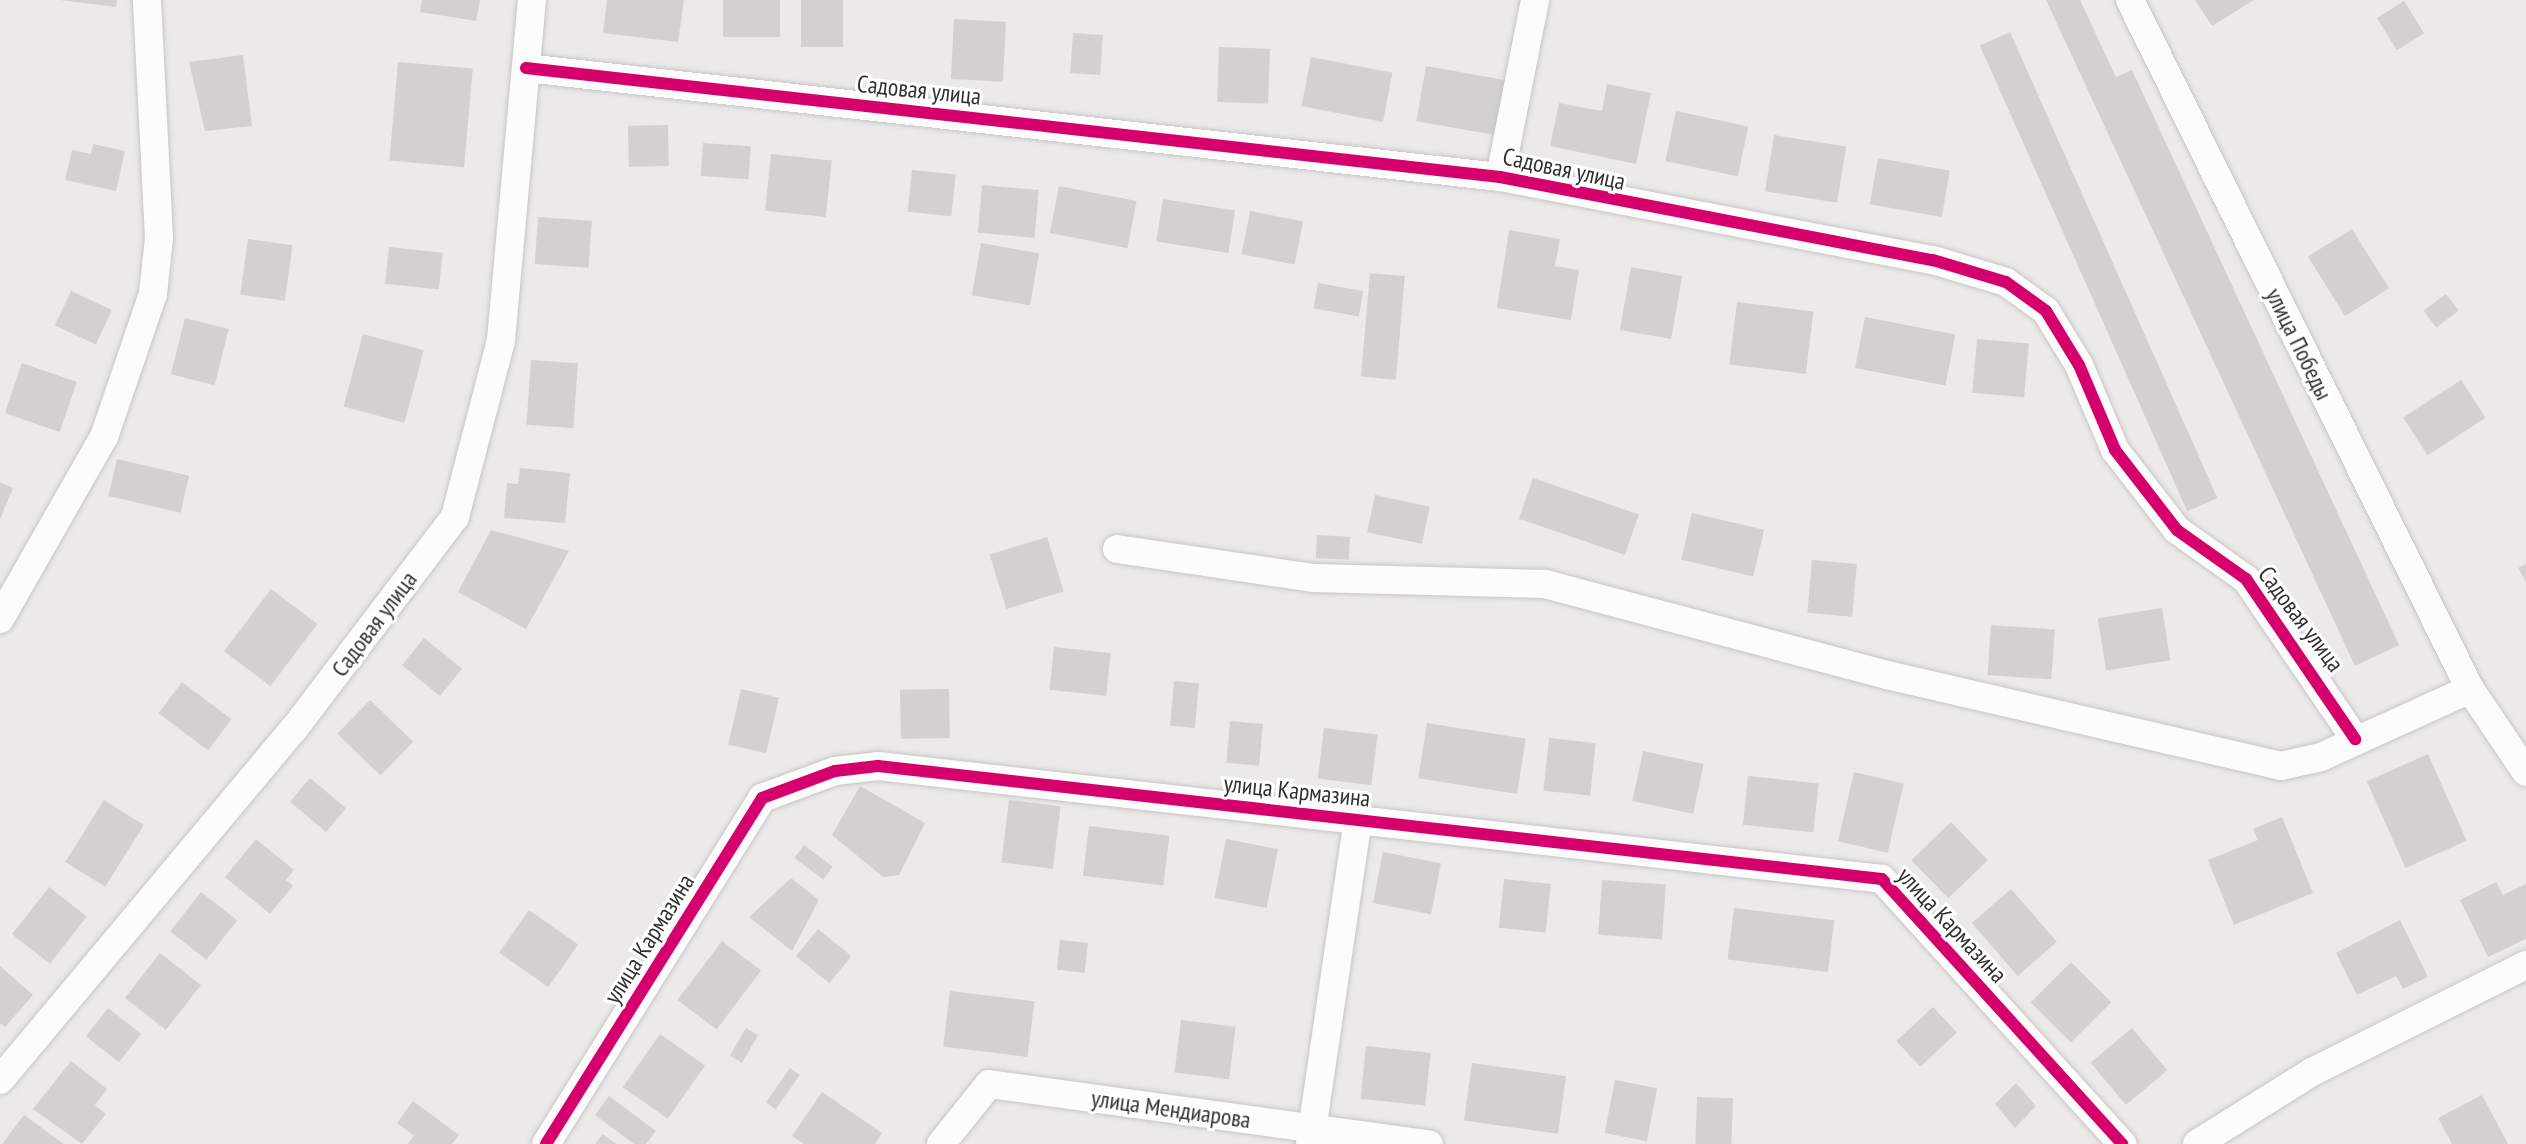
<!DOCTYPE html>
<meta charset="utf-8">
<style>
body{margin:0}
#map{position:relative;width:2526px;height:1144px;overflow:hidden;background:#ebeae9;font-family:"PT Sans Narrow",sans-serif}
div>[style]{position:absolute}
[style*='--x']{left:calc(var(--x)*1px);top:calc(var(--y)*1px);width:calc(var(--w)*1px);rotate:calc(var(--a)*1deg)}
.building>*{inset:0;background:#d2d1d0;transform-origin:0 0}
.roads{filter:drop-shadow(0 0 2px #c7c6c5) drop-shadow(0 0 2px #c7c6c5)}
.minor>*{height:28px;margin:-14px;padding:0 14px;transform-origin:14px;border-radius:14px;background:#fcfcfc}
.cycleway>*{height:12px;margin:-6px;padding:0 6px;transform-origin:6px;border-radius:6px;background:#d6006c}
span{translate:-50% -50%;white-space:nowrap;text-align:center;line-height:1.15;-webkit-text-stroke:6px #fff;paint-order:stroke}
.street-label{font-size:24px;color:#30302f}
</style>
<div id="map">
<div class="building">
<i style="clip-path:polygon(60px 0,117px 0,116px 7px)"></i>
<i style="clip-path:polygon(422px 0,480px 0,476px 21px,420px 12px)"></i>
<i style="clip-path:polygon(607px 0,684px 0,678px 42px,603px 33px)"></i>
<i style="left:723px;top:0;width:57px;height:37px"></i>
<i style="left:801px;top:0;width:42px;height:47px"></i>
<i style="clip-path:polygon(2046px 0,2080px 0,2116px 77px,2132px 70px,2399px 645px,2355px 666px)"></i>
<i style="clip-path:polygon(2195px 0,2254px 0,2212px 26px)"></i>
<i style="left:2404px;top:1px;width:38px;height:32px;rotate:58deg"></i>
<i style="left:954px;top:19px;width:52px;height:60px;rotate:3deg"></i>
<i style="left:2010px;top:32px;width:510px;height:33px;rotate:66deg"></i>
<i style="left:1073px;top:33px;width:30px;height:40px;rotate:4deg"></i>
<i style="left:1219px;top:47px;width:51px;height:55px;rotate:2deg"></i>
<i style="clip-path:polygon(243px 55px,252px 126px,205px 131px,189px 62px)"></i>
<i style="left:1311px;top:57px;width:83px;height:50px;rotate:11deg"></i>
<i style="left:398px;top:62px;width:75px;height:99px;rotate:5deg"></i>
<i style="left:1426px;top:66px;width:83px;height:56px;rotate:10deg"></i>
<i style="clip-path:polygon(1607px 84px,1651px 93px,1636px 164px,1550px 146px,1559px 103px,1602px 111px)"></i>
<i style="left:1676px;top:111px;width:74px;height:51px;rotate:12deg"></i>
<i style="left:668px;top:125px;width:41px;height:40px;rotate:89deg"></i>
<i style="left:1774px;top:135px;width:73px;height:57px;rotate:9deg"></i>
<i style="left:703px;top:143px;width:48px;height:33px;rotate:4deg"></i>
<i style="clip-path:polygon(93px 144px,125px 151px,116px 191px,65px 180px,72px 150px,91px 154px)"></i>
<i style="left:771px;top:154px;width:61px;height:57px;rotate:6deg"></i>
<i style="left:1878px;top:158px;width:73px;height:47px;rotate:10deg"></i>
<i style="left:912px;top:170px;width:44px;height:42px;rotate:6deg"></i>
<i style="left:982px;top:185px;width:57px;height:48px;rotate:5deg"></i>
<i style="left:1059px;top:186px;width:79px;height:48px;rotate:11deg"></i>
<i style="left:1163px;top:199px;width:73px;height:43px;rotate:9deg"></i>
<i style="left:1250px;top:211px;width:54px;height:44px;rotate:11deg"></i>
<i style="left:538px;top:217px;width:54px;height:47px;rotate:4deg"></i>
<i style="left:2352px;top:229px;width:70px;height:52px;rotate:58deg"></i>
<i style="clip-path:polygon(1509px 230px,1560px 239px,1555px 266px,1579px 270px,1571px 320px,1497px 308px)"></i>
<i style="left:248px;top:239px;width:45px;height:56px;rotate:8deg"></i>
<i style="left:981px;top:243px;width:59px;height:53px;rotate:10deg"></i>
<i style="left:389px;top:247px;width:54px;height:37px;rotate:6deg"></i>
<i style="left:1631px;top:267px;width:52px;height:64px;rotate:10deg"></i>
<i style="left:1370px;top:273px;width:35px;height:104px;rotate:5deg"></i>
<i style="left:1318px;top:283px;width:46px;height:26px;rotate:10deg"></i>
<i style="left:71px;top:291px;width:45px;height:38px;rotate:25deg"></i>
<i style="left:2446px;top:294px;width:21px;height:28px;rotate:53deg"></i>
<i style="left:1737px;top:302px;width:77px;height:63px;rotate:7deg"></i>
<i style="left:1865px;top:317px;width:92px;height:52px;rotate:11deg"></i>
<i style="left:185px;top:318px;width:45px;height:58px;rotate:14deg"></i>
<i style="left:363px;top:334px;width:63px;height:75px;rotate:15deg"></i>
<i style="left:1977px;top:339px;width:52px;height:54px;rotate:5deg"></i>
<i style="left:531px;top:360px;width:47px;height:65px;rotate:4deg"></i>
<i style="left:22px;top:363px;width:58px;height:53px;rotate:19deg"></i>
<i style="left:2461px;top:380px;width:45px;height:69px;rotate:57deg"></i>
<i style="left:117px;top:459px;width:74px;height:38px;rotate:13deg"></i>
<i style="clip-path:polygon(520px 468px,570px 473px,565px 523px,504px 518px,507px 483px,518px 484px)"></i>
<i style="left:1533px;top:478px;width:112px;height:43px;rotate:19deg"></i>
<i style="clip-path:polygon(0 482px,13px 488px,0 519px)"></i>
<i style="left:1375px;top:495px;width:56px;height:38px;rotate:12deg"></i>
<i style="left:1692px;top:513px;width:74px;height:48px;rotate:13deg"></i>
<i style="clip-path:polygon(491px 530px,569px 551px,526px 629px,458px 592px)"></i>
<i style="left:1317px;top:535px;width:33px;height:23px;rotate:3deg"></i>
<i style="left:1047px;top:537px;width:57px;height:60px;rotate:73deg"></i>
<i style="left:1812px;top:560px;width:45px;height:53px;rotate:5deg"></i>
<i style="clip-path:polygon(2526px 564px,2526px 582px,2518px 568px)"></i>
<i style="left:271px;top:589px;width:58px;height:78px;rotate:37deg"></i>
<i style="left:2162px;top:608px;width:53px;height:65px;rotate:81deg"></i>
<i style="left:1991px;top:625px;width:64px;height:50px;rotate:4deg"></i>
<i style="left:424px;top:638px;width:49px;height:35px;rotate:39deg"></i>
<i style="left:1054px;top:647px;width:57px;height:43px;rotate:6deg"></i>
<i style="left:1174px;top:681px;width:25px;height:45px;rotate:5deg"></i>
<i style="left:182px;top:682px;width:62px;height:39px;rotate:37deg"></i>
<i style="left:741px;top:689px;width:39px;height:57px;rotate:13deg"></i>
<i style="left:949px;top:689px;width:49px;height:49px;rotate:89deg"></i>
<i style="left:370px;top:700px;width:60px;height:47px;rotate:44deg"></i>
<i style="left:1230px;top:721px;width:33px;height:42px;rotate:5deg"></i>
<i style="left:1427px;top:723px;width:100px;height:56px;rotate:9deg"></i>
<i style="left:1324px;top:728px;width:54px;height:51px;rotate:7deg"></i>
<i style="left:1549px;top:738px;width:47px;height:53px;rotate:6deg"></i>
<i style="left:1643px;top:751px;width:62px;height:51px;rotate:12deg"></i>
<i style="left:2428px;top:754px;width:95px;height:67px;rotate:66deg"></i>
<i style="left:1854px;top:772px;width:51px;height:71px;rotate:13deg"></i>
<i style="left:1748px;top:776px;width:71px;height:49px;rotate:6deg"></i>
<i style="left:310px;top:778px;width:47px;height:31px;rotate:40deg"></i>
<i style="clip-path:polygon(860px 786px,925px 823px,899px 875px,883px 877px,832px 835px)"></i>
<i style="left:104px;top:800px;width:47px;height:73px;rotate:32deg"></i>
<i style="left:1009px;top:800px;width:52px;height:63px;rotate:7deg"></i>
<i style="clip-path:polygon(2282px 817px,2313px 893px,2234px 925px,2208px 860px,2258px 840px,2253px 829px)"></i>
<i style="left:1951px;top:822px;width:53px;height:55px;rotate:46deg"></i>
<i style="left:1089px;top:826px;width:81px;height:50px;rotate:7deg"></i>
<i style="clip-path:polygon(256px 839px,294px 870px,286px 880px,293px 886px,270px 914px,225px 877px)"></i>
<i style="left:1226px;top:839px;width:53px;height:60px;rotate:11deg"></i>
<i style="left:804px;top:845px;width:36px;height:16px;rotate:37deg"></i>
<i style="left:1383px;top:852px;width:59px;height:52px;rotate:11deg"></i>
<i style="clip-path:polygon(791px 878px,819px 900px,792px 951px,749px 917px)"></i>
<i style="left:1504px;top:879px;width:47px;height:49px;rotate:6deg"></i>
<i style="left:1602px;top:880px;width:64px;height:55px;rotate:4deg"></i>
<i style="clip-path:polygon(2496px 882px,2503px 895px,2526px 884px,2526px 939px,2488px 957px,2460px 900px)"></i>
<i style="left:49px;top:887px;width:48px;height:60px;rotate:38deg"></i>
<i style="left:2011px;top:889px;width:70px;height:52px;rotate:49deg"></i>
<i style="left:201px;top:892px;width:46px;height:50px;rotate:38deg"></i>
<i style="left:1734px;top:908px;width:101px;height:52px;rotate:7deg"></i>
<i style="left:529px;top:910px;width:60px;height:52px;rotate:35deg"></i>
<i style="clip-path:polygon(2400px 920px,2428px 977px,2403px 989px,2396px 976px,2357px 995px,2336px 953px)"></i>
<i style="left:818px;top:929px;width:43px;height:35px;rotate:39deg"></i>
<i style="left:1060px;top:940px;width:28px;height:30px;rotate:6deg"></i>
<i style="left:722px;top:941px;width:49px;height:74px;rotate:37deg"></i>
<i style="left:160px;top:953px;width:52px;height:57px;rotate:38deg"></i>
<i style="left:2071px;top:962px;width:57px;height:57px;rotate:45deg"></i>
<i style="clip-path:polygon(0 966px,33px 995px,5px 1027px,0 1023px)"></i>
<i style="left:950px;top:991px;width:85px;height:56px;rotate:7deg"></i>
<i style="left:1933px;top:1007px;width:35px;height:50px;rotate:47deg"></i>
<i style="left:108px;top:1008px;width:42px;height:36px;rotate:38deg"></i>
<i style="left:1181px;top:1020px;width:55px;height:53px;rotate:7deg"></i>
<i style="left:746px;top:1028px;width:14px;height:32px;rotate:30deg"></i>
<i style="left:2132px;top:1028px;width:55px;height:54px;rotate:50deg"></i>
<i style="left:660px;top:1034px;width:55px;height:65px;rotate:35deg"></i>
<i style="left:1366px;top:1046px;width:65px;height:53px;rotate:6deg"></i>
<i style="clip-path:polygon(71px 1061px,107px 1089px,95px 1105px,106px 1114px,82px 1144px,33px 1109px)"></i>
<i style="left:1472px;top:1063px;width:95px;height:58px;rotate:8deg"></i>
<i style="left:790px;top:1068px;width:12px;height:42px;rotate:35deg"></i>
<i style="left:1615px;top:1080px;width:43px;height:54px;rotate:11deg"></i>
<i style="clip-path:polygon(2016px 1083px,2036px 1106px,2015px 1128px,1995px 1104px)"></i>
<i style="clip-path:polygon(822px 1092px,882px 1133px,875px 1144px,804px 1144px,792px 1136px)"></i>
<i style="clip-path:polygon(2482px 1095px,2508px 1144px,2452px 1144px,2438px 1118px)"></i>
<i style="clip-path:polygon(609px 1096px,656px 1131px,646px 1144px,634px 1144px,595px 1115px)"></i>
<i style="left:1697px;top:1097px;width:36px;height:47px;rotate:2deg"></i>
<i style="clip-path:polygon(413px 1101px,459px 1135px,452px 1144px,408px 1144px,414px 1136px,397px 1123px)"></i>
<i style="clip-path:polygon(24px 1115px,64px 1144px,2px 1144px)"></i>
<i style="clip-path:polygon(603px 1134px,616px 1144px,595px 1144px)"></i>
</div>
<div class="roads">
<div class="minor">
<i style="--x:2130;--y:0;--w:768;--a:63.74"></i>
<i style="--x:2470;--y:689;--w:100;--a:56"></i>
<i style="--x:526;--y:68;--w:980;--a:6.39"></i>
<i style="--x:1500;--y:177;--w:441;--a:10.9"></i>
<i style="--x:1933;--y:260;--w:76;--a:16.8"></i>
<i style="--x:2006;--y:282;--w:49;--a:35.9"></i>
<i style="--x:2046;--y:311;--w:63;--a:58.6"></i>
<i style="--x:2079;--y:365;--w:92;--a:67"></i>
<i style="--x:2115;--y:450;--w:101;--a:52.2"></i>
<i style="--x:2177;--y:530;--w:85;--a:35.4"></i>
<i style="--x:2246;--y:579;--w:194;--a:55.7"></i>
<i style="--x:1500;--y:177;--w:180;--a:-78.8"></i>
<i style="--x:1117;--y:549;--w:199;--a:8.4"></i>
<i style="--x:1314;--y:578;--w:231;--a:1.5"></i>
<i style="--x:1545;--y:584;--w:354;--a:14.9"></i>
<i style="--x:1887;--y:675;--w:404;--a:13"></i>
<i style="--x:2281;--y:766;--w:41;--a:-12.7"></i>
<i style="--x:2321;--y:757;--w:164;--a:-24.5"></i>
<i style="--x:0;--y:619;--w:210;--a:-60.3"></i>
<i style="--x:104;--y:437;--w:151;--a:-71.1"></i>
<i style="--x:153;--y:294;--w:56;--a:-83.9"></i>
<i style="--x:159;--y:238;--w:238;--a:-92.9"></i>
<i style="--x:0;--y:1080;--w:458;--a:-50.1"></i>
<i style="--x:294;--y:729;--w:266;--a:-52.8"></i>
<i style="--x:455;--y:517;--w:183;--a:-75.4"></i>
<i style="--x:501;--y:340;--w:341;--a:-84.8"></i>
<i style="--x:546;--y:1144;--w:408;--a:-58"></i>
<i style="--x:762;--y:798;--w:78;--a:-20.3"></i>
<i style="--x:835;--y:771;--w:43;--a:-6.6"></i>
<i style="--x:878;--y:766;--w:1010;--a:6.42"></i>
<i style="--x:1882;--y:879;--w:358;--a:47.8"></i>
<i style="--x:941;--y:1144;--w:77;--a:-51.3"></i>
<i style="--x:989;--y:1084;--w:444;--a:7.8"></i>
<i style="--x:1310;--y:1144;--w:328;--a:-81.6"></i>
<i style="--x:2197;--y:1144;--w:136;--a:-32.1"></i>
<i style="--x:2312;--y:1072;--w:239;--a:-26.6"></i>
</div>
</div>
<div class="cycleway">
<i style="--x:526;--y:68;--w:980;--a:6.39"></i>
<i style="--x:1500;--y:177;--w:441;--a:10.9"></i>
<i style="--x:1933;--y:260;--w:76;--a:16.8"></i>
<i style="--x:2006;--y:282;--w:49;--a:35.9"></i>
<i style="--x:2046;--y:311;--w:63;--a:58.6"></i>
<i style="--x:2079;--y:365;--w:92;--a:67"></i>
<i style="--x:2115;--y:450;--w:101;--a:52.2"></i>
<i style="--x:2177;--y:530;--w:85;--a:35.4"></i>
<i style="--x:2246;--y:579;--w:194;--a:55.7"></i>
<i style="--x:546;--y:1144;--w:408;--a:-58"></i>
<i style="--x:762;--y:798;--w:78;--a:-20.3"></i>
<i style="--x:835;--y:771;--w:43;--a:-6.6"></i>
<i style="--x:878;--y:766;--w:1010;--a:6.42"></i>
<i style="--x:1882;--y:879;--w:358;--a:47.8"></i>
</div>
<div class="street-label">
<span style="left:919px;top:90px;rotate:6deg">Садовая улица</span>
<span style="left:1564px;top:169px;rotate:12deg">Садовая улица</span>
<span style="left:2299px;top:344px;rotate:64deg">улица Победы</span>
<span style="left:2301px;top:619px;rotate:53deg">Садовая улица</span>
<span style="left:374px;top:624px;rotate:-53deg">Садовая улица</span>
<span style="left:1297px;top:791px;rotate:6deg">улица Кармазина</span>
<span style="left:1952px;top:925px;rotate:47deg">улица Кармазина</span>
<span style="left:649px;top:939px;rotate:-58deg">улица Кармазина</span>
<span style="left:1171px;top:1109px;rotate:8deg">улица Мендиарова</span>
</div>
</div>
